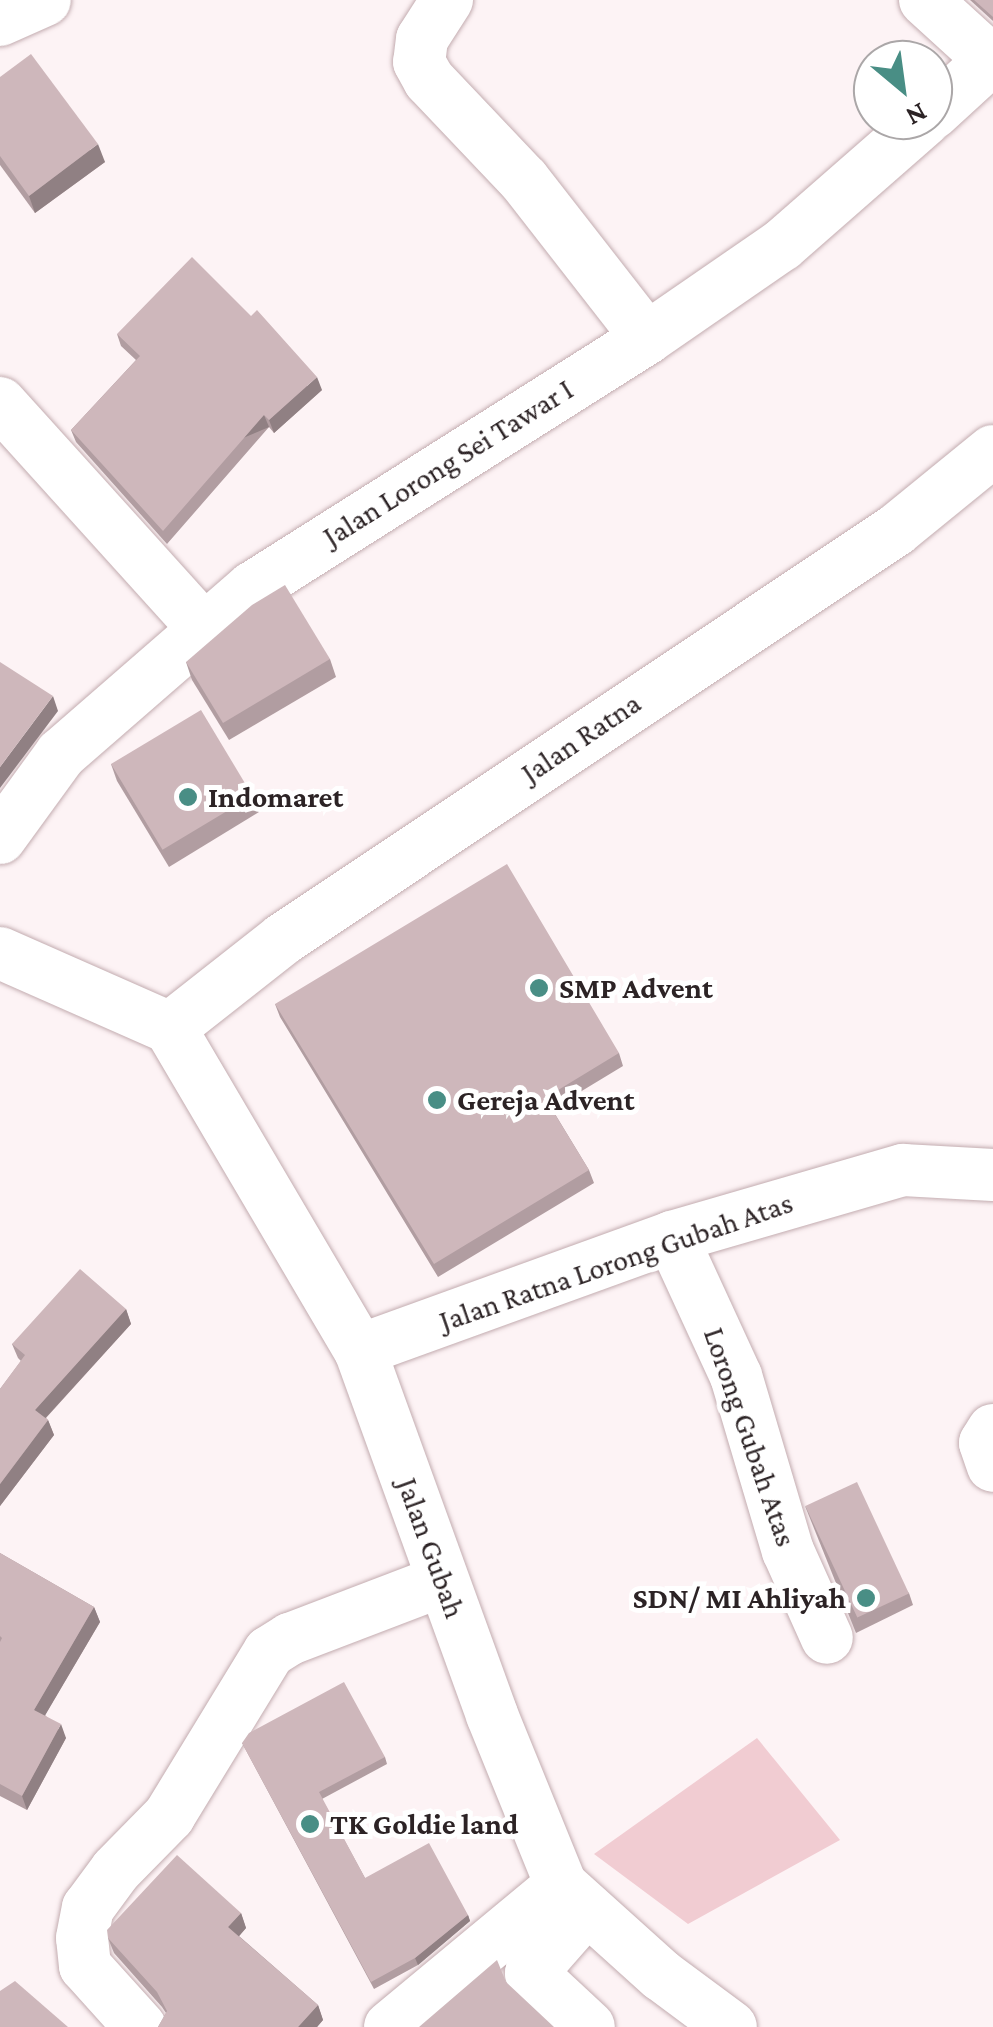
<!DOCTYPE html>
<style>
body{margin:0}
#map{position:relative;width:993px;height:2027px;overflow:hidden;background:#fdf3f5;font-family:"Crimson Pro",serif}
div>[style]{position:absolute}
[style*='--x']{left:calc(var(--x)*1px);top:calc(var(--y)*1px);width:calc(var(--w)*1px);rotate:calc(var(--a)*1deg)}
.green>*{inset:0;background:#f1ccd2}
.roads{filter:drop-shadow(0 0 2px #c3acb0) drop-shadow(0 0 2px #c3acb0)}
.minor>*{height:52px;margin:-26px;padding:0 26px;transform-origin:26px;border-radius:26px;background:#fff}
.wall>*{inset:0;background:#b19da1}
.shaded-wall>*{inset:0;background:#908083;transform-origin:0 0}
.building>*{inset:0;background:#ceb7bb;transform-origin:0 0}
.dots>*{width:28px;height:28px;translate:-50% -50%;box-sizing:border-box;border:5px solid #fff;border-radius:50%}
span{translate:-50% -50%;white-space:nowrap;text-align:center;line-height:1.15;-webkit-text-stroke:10px #fff;paint-order:stroke}
.street-label{font-size:30px;color:#2c2325}
.poi-label{font-size:30px;color:#2c2325;font-weight:700}
.left{translate:0 -50%;text-align:left}
.right{translate:-100% -50%;text-align:right}
.north{position:absolute;left:853px;top:40px;width:100px;height:100px;box-sizing:border-box;background:#fff;border:2px solid #aba7a8;border-radius:50%;rotate:151deg;font-size:28px;font-weight:700;line-height:40px;text-align:center;color:#2c2325}
.north::after{content:'';display:block;margin:auto;width:35px;height:45px;background:#498e85;clip-path:polygon(50% 0,100% 100%,50% 72%,0 100%)}
</style>
<div id="map">
<div class="green">
<i style="clip-path:polygon(757px 1738px,840px 1840px,688px 1924px,594px 1854px)"></i>
</div>
<div class="roads">
<div class="minor">
<i style="--x:447;--y:0;--w:46;--a:122.7"></i>
<i style="--x:422;--y:39;--w:23;--a:97"></i>
<i style="--x:419;--y:62;--w:21;--a:61"></i>
<i style="--x:429;--y:80;--w:138;--a:46.5"></i>
<i style="--x:524;--y:180;--w:200;--a:52.1"></i>
<i style="--x:925;--y:0;--w:89;--a:42.3"></i>
<i style="--x:0;--y:20;--w:49;--a:-24"></i>
<i style="--x:933;--y:113;--w:81;--a:-42.5"></i>
<i style="--x:0;--y:403;--w:304;--a:47.9"></i>
<i style="--x:0;--y:838;--w:104;--a:-54"></i>
<i style="--x:61;--y:754;--w:253;--a:-41"></i>
<i style="--x:252;--y:588;--w:467;--a:-32.3"></i>
<i style="--x:647;--y:338;--w:164;--a:-34.6"></i>
<i style="--x:782;--y:245;--w:190;--a:-41.2"></i>
<i style="--x:0;--y:953;--w:186;--a:23.8"></i>
<i style="--x:170;--y:1028;--w:374;--a:59.5"></i>
<i style="--x:360;--y:1350;--w:388;--a:70.1"></i>
<i style="--x:492;--y:1715;--w:183;--a:67.9"></i>
<i style="--x:561;--y:1885;--w:135;--a:42"></i>
<i style="--x:661;--y:1975;--w:87;--a:36.6"></i>
<i style="--x:170;--y:1028;--w:144;--a:-38.2"></i>
<i style="--x:283;--y:939;--w:737;--a:-33.71"></i>
<i style="--x:896;--y:530;--w:125;--a:-39.2"></i>
<i style="--x:672;--y:1237;--w:153;--a:65.3"></i>
<i style="--x:736;--y:1376;--w:183;--a:73.5"></i>
<i style="--x:788;--y:1551;--w:95;--a:65.9"></i>
<i style="--x:360;--y:1350;--w:332;--a:-19.9"></i>
<i style="--x:672;--y:1237;--w:241;--a:-16.2"></i>
<i style="--x:903;--y:1170;--w:90;--a:3.2"></i>
<i style="--x:993;--y:1430;--w:15;--a:122"></i>
<i style="--x:985;--y:1443;--w:24;--a:71"></i>
<i style="--x:587;--y:1909;--w:85;--a:131.2"></i>
<i style="--x:531;--y:1973;--w:79;--a:43"></i>
<i style="--x:140;--y:2027;--w:82;--a:-132"></i>
<i style="--x:85;--y:1966;--w:28;--a:-96"></i>
<i style="--x:82;--y:1938;--w:31;--a:-79"></i>
<i style="--x:88;--y:1908;--w:47;--a:-53.6"></i>
<i style="--x:116;--y:1870;--w:76;--a:-45.5"></i>
<i style="--x:169;--y:1816;--w:192;--a:-58.6"></i>
<i style="--x:269;--y:1652;--w:25;--a:-32"></i>
<i style="--x:290;--y:1639;--w:163;--a:-20.9"></i>
<i style="--x:390;--y:2027;--w:222;--a:-39.7"></i>
</div>
</div>
<div class="wall">
<i style="clip-path:polygon(970px 0,993px 0,993px 21px)"></i>
<i style="clip-path:polygon(0 77px,105px 162px,35px 213px,0 165px)"></i>
<i style="clip-path:polygon(117px 334px,322px 390px,274px 433px,269px 427px,167px 544px,76px 442px,71px 430px,136px 360px,121px 346px)"></i>
<i style="clip-path:polygon(330px 659px,336px 677px,229px 740px,192px 680px,186px 662px)"></i>
<i style="clip-path:polygon(111px 764px,253px 795px,259px 812px,169px 867px,117px 781px)"></i>
<i style="clip-path:polygon(275px 1004px,619px 1053px,623px 1066px,552px 1109px,589px 1170px,594px 1183px,438px 1277px,280px 1017px)"></i>
<i style="clip-path:polygon(126px 1309px,131px 1324px,46px 1418px,48px 1420px,54px 1435px,0 1506px,0 1389px,21px 1361px,18px 1358px,12px 1344px)"></i>
<i style="clip-path:polygon(805px 1506px,909px 1593px,913px 1605px,856px 1633px)"></i>
<i style="clip-path:polygon(0 1553px,94px 1607px,100px 1622px,45px 1715px,66px 1738px,27px 1810px,0 1796px)"></i>
<i style="clip-path:polygon(242px 1743px,385px 1757px,387px 1764px,322px 1799px,365px 1878px,468px 1915px,470px 1921px,418px 1965px,374px 1989px)"></i>
<i style="clip-path:polygon(241px 1913px,246px 1928px,239px 1936px,318px 2005px,323px 2020px,317px 2027px,158px 2027px,166px 2013px,162px 2007px,114px 1953px,108px 1938px)"></i>
</div>
<div class="shaded-wall">
<i style="clip-path:polygon(98px 144px,105px 162px,35px 213px,29px 196px)"></i>
<i style="clip-path:polygon(317px 377px,322px 390px,274px 433px,269px 420px)"></i>
<i style="left:264px;top:415px;width:13px;height:154px;rotate:67deg"></i>
<i style="clip-path:polygon(53px 696px,58px 711px,0 788px,0 767px)"></i>
<i style="clip-path:polygon(126px 1309px,131px 1324px,40px 1424px,35px 1410px)"></i>
<i style="clip-path:polygon(48px 1420px,54px 1435px,0 1506px,0 1484px)"></i>
<i style="clip-path:polygon(94px 1607px,100px 1622px,40px 1724px,34px 1710px)"></i>
<i style="clip-path:polygon(61px 1724px,66px 1738px,27px 1810px,22px 1796px)"></i>
<i style="clip-path:polygon(241px 1913px,246px 1928px,234px 1942px,228px 1927px)"></i>
<i style="clip-path:polygon(468px 1915px,470px 1921px,418px 1965px,415px 1958px)"></i>
<i style="clip-path:polygon(318px 2005px,323px 2020px,317px 2027px,298px 2027px)"></i>
</div>
<div class="building">
<i style="clip-path:polygon(974px 0,993px 0,993px 17px)"></i>
<i style="clip-path:polygon(31px 54px,98px 144px,29px 196px,0 156px,0 77px)"></i>
<i style="clip-path:polygon(192px 257px,251px 316px,257px 310px,317px 377px,269px 420px,264px 415px,163px 531px,71px 430px,140px 356px,117px 334px)"></i>
<i style="clip-path:polygon(285px 585px,330px 659px,223px 723px,186px 662px,252px 605px)"></i>
<i style="clip-path:polygon(0 662px,53px 696px,0 767px)"></i>
<i style="left:201px;top:710px;width:100px;height:105px;rotate:59deg"></i>
<i style="clip-path:polygon(507px 864px,619px 1053px,545px 1098px,589px 1170px,434px 1264px,275px 1004px)"></i>
<i style="clip-path:polygon(80px 1269px,126px 1309px,35px 1410px,48px 1420px,0 1484px,0 1389px,25px 1355px,12px 1344px)"></i>
<i style="left:857px;top:1482px;width:123px;height:57px;rotate:65deg"></i>
<i style="clip-path:polygon(0 1553px,94px 1607px,34px 1710px,61px 1724px,22px 1796px,0 1784px,0 1642px,2px 1638px,0 1636px)"></i>
<i style="clip-path:polygon(344px 1682px,385px 1757px,319px 1792px,365px 1878px,429px 1843px,468px 1915px,415px 1958px,371px 1982px,242px 1743px,249px 1733px)"></i>
<i style="clip-path:polygon(177px 1855px,241px 1913px,228px 1927px,318px 2005px,298px 2027px,158px 2027px,167px 2011px,157px 1992px,108px 1938px,107px 1930px)"></i>
<i style="clip-path:polygon(497px 1960px,506px 1982px,554px 2027px,419px 2027px)"></i>
<i style="clip-path:polygon(15px 1981px,68px 2027px,0 2027px,0 1991px)"></i>
</div>
<div class="dots">
<i style="left:188px;top:797px;background:#498e85"></i>
<i style="left:539px;top:988px;background:#498e85"></i>
<i style="left:437px;top:1100px;background:#498e85"></i>
<i style="left:866px;top:1598px;background:#498e85"></i>
<i style="left:310px;top:1824px;background:#498e85"></i>
</div>
<div class="street-label">
<span style="left:448px;top:463px;rotate:-32deg">Jalan Lorong Sei Tawar I</span>
<span style="left:581px;top:738px;rotate:-34deg">Jalan Ratna</span>
<span style="left:616px;top:1262px;rotate:-19deg">Jalan Ratna Lorong Gubah Atas</span>
<span style="left:750px;top:1437px;rotate:71deg">Lorong Gubah Atas</span>
<span style="left:431px;top:1548px;rotate:70deg">Jalan Gubah</span>
</div>
<div class="poi-label">
<span class="left" style="left:208px;top:797px">Indomaret</span>
<span class="left" style="left:559px;top:988px">SMP Advent</span>
<span class="left" style="left:457px;top:1100px">Gereja Advent</span>
<span class="right" style="left:846px;top:1598px">SDN/ MI Ahliyah</span>
<span class="left" style="left:330px;top:1824px">TK Goldie land</span>
</div>
<div class="north">N</div>
</div>
